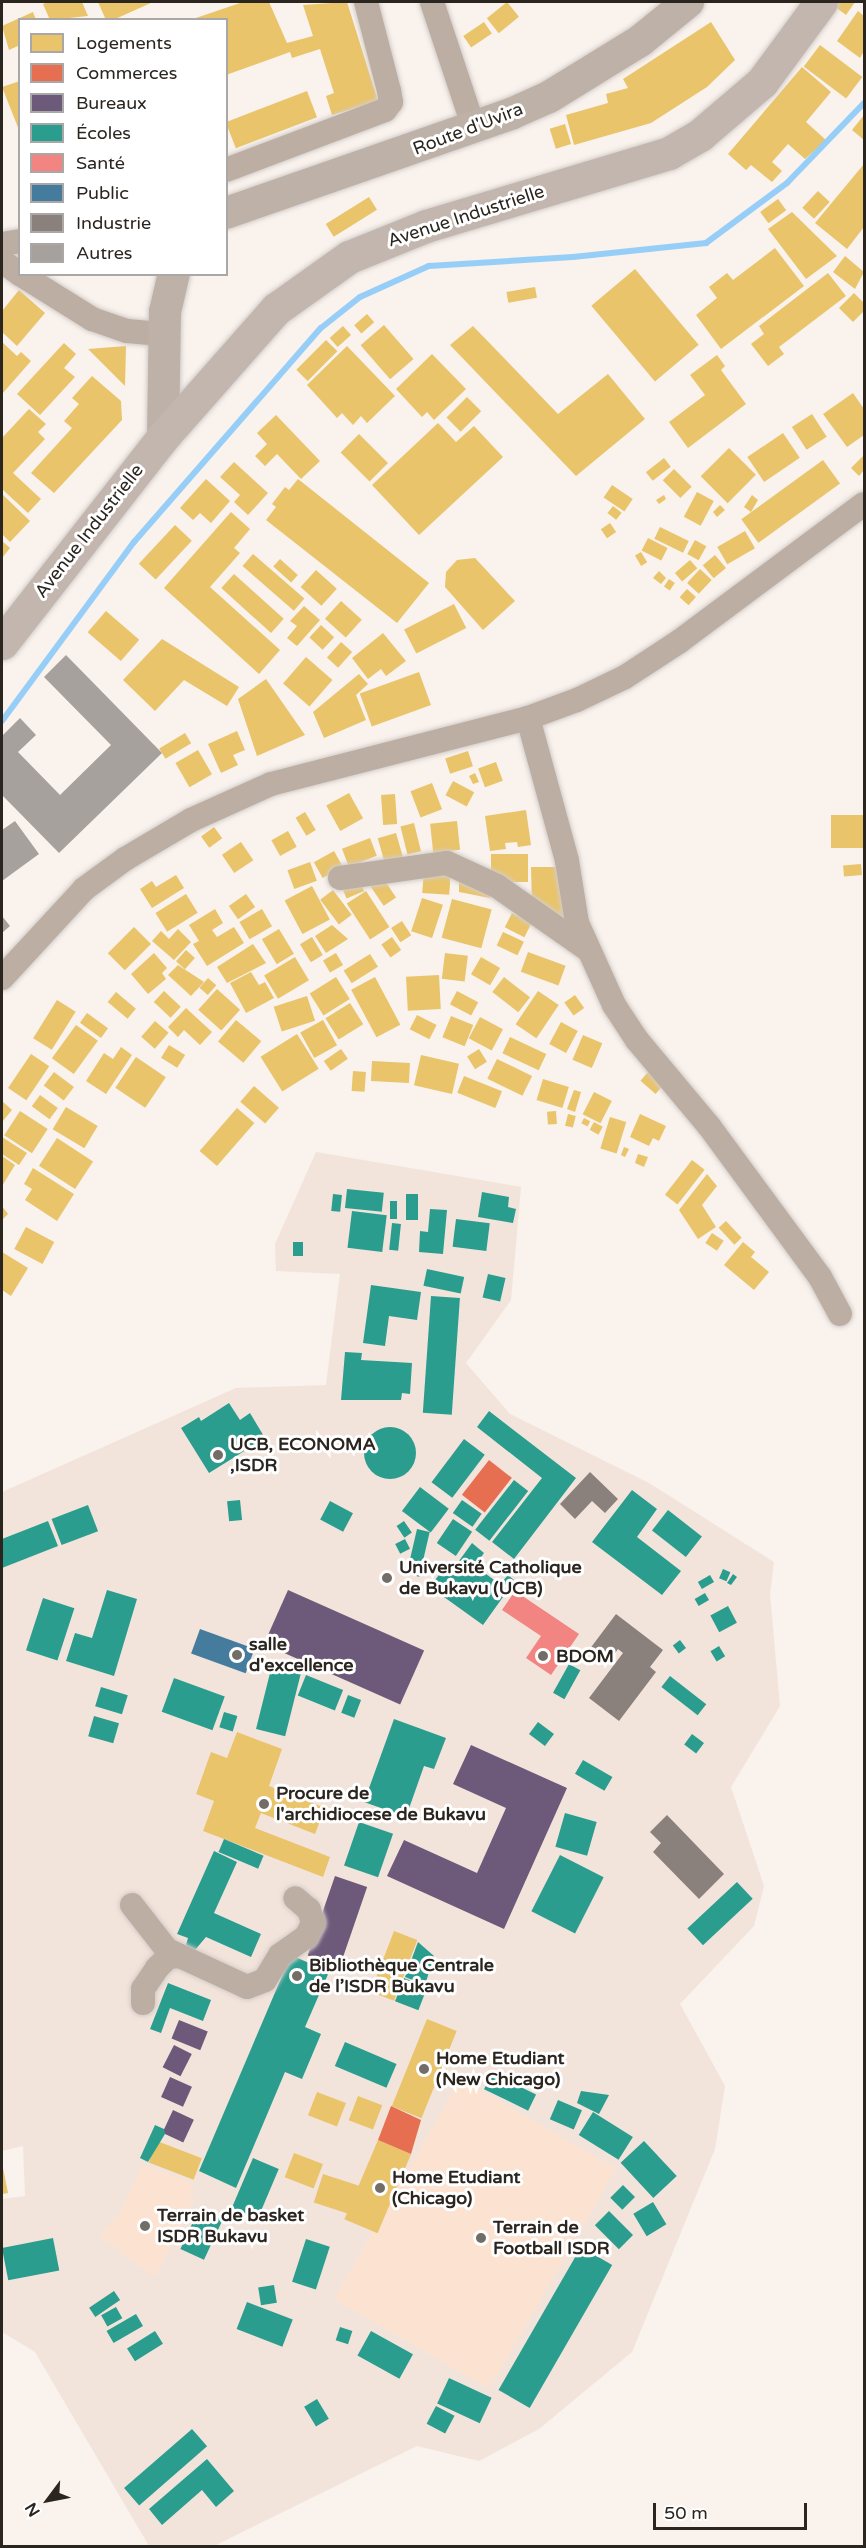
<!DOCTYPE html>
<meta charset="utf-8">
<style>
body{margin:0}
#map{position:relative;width:866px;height:2548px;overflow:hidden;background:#f9f2ed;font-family:"Varela Round",sans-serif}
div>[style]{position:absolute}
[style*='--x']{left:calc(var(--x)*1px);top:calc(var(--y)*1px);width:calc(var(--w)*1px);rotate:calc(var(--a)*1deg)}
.built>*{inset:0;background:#f3e4db}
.green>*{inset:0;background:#fce3d1;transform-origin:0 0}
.homes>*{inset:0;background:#e9c46a;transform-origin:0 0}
.shops>*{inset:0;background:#e76f51;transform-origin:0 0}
.offices>*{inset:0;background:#6d597a;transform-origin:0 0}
.schools>*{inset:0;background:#2a9d8f;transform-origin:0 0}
.round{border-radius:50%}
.health>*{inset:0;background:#f28482}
.public>*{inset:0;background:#457b9d;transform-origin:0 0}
.industry>*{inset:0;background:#8a817c}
.stream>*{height:6px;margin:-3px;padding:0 3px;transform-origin:3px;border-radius:3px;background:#97cef8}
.building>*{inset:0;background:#a7a19d}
.roads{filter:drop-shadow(0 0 2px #d3cdc9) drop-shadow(0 0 2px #d3cdc9)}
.minor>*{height:24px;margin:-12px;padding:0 12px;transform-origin:12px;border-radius:12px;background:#bdaea3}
.major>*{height:32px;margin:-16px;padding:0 16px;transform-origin:16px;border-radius:16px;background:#beb1a7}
.highway>*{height:33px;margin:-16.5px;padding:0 16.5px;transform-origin:16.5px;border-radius:16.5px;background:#c2b6af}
.dots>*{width:16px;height:16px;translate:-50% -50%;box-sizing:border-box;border:3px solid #fff;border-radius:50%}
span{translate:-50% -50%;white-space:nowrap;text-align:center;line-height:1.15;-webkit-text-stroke:6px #fff;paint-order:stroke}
.street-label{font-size:18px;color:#2b2520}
.poi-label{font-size:18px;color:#2b2520;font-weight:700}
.left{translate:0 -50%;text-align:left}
.frame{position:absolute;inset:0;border:3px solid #2b2520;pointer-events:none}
.legend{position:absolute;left:18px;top:18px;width:210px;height:258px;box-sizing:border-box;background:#fff;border:2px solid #aaa8a6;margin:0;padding:8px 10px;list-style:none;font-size:18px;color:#2b2520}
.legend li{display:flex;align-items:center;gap:12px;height:30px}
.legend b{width:30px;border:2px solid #aaa8a6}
.north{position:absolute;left:18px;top:2470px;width:60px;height:60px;-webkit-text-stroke:4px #fff;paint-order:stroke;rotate:238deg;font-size:16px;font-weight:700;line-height:24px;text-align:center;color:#2b2520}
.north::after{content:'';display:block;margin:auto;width:21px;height:27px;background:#2b2520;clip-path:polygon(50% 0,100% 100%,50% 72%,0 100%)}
.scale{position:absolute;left:653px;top:2503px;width:154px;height:27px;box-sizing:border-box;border:3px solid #2b2520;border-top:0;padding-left:8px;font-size:18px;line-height:21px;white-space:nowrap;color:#2b2520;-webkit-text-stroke:4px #fff;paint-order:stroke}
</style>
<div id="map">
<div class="built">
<i style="clip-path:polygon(316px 1152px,521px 1187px,511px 1300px,466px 1363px,510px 1414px,649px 1483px,774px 1562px,770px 1594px,780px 1706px,731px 1787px,764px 1886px,754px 1926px,680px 2004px,725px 2086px,715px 2149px,632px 2352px,539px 2429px,479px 2461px,417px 2446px,214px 2546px,149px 2546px,35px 2352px,2px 2332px,2px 2199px,25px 2196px,23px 2146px,2px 2151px,2px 1492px,236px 1388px,326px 1385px,340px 1274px,276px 1271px,275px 1244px)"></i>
</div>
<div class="green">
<i style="left:461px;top:2079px;width:179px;height:254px;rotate:30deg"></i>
<i style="clip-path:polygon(143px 2165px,193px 2183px,190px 2196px,194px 2199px,155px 2277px,100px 2236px,118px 2216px)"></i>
</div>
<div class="homes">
<i style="clip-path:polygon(48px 2px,82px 2px,88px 16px,50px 20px,43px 4px)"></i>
<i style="clip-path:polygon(98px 2px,153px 2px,113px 20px,106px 20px)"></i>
<i style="clip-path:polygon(243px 2px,269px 2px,287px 43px,313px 36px,303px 5px,347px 2px,378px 101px,332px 115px,326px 96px,334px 93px,320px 49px,292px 58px,290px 52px,226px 75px,226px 20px,193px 19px)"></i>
<i style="left:507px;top:2px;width:19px;height:26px;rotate:51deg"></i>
<i style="clip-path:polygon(837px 2px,855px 2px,846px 15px,834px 6px)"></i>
<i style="clip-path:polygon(858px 11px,864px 16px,864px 51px,860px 58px,837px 41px)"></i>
<i style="clip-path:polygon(33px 12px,36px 20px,20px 20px,20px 45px,9px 50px,2px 26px)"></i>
<i style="left:484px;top:22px;width:14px;height:25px;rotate:56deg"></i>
<i style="clip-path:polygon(711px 22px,735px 60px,707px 87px,651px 123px,574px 145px,566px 115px,608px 103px,606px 94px,628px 88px,623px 79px)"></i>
<i style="left:820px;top:45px;width:53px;height:27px;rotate:37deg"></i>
<i style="clip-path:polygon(802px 67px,831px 92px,806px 122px,826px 140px,805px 159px,788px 144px,772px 162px,782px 171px,772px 182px,751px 165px,746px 170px,728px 154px)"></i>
<i style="clip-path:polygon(20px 81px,20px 130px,19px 130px,2px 87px)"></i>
<i style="left:307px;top:91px;width:28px;height:87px;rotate:69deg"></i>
<i style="clip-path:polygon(864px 115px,864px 140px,852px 130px)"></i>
<i style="left:565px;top:124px;width:21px;height:16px;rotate:73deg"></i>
<i style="clip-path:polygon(864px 164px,864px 227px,847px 249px,815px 223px)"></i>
<i style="left:818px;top:191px;width:16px;height:23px;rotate:43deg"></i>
<i style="left:369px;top:197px;width:15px;height:51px;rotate:58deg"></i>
<i style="left:778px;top:199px;width:14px;height:22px;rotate:54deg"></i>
<i style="clip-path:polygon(792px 212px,837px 256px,806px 279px,768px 229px)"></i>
<i style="clip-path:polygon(775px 248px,804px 286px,721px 349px,696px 315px,717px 298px,709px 287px,727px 273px,733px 280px)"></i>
<i style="clip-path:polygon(845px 256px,864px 272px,855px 289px,833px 272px)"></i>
<i style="left:635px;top:269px;width:99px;height:57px;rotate:50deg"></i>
<i style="clip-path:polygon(828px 273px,846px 296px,779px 347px,784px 354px,768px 366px,751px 344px,764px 334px,759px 326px)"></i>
<i style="left:535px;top:287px;width:11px;height:29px;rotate:80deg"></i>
<i style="clip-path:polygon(19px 290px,45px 313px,17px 346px,2px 332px,2px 311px)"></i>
<i style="clip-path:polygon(854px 293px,864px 303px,864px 311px,853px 322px,839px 308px)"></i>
<i style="left:367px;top:314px;width:11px;height:17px;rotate:49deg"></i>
<i style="left:384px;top:325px;width:45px;height:31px;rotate:49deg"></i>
<i style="left:343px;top:326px;width:12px;height:18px;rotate:48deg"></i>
<i style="clip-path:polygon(473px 326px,558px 414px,608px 374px,645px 419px,576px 476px,450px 345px)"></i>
<i style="left:326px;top:340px;width:16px;height:42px;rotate:45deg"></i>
<i style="clip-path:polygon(2px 342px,17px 356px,21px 352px,31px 361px,2px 394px)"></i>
<i style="clip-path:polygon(64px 343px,76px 354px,64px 368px,75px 377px,40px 415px,17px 394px)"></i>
<i style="clip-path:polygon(126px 346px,125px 386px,88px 349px)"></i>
<i style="clip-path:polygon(347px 346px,395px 396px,367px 423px,361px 416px,353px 425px,342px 413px,337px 418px,307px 385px)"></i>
<i style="clip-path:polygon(432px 354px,466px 389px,434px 420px,427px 412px,422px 417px,396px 389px)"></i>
<i style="clip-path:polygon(717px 355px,725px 366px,721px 370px,746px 404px,688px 448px,669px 422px,705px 395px,690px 375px)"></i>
<i style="clip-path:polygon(92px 376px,121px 401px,122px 420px,54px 493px,31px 473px,72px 428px,64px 421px,79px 404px,72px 398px)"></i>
<i style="clip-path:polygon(853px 393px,864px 409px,864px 435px,847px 447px,823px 414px)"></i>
<i style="left:467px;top:397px;width:20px;height:29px;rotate:45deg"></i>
<i style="clip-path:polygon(29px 409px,46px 424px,38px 432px,45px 439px,13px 473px,41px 499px,28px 513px,2px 489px,2px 438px)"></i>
<i style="left:812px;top:414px;width:27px;height:24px;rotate:57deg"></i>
<i style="clip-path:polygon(276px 415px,320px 461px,301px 479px,277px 454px,265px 466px,255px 456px,267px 444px,257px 433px)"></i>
<i style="clip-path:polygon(438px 423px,456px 442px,474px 426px,503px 457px,419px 535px,372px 485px)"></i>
<i style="left:783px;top:433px;width:30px;height:43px;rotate:56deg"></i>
<i style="left:359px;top:434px;width:41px;height:26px;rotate:45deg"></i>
<i style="left:729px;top:448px;width:38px;height:40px;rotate:45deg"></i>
<i style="clip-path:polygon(864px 455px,864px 470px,859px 476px,851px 468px)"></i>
<i style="left:664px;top:458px;width:11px;height:23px;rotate:52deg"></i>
<i style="left:823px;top:460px;width:29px;height:101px;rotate:54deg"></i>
<i style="clip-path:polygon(234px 462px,268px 493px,248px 515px,234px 502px,240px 495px,220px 477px)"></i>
<i style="left:674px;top:469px;width:25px;height:16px;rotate:45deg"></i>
<i style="clip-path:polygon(206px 479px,230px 501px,211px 523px,200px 513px,193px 520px,180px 508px)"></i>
<i style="clip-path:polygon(298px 479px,429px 583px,397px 623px,266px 520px,276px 507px,272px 504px,285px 487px,289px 490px)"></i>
<i style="left:612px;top:485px;width:25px;height:15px;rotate:34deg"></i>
<i style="left:697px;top:492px;width:19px;height:28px;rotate:28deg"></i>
<i style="clip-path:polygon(2px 494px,30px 521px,10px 542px,2px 534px)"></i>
<i style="clip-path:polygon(664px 495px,666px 499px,659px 504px,656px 500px)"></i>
<i style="clip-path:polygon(752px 495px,758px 500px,751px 512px,744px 507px)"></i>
<i style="clip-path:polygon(720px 505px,725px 510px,717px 517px,713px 512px)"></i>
<i style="left:613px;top:506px;width:11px;height:9px;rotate:38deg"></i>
<i style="clip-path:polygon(231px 512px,250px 529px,234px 548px,240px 553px,210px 587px,280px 650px,259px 674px,164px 588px)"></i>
<i style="left:610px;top:523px;width:11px;height:11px;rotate:56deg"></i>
<i style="left:175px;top:525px;width:23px;height:53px;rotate:43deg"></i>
<i style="left:660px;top:527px;width:32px;height:13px;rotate:26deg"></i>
<i style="left:745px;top:531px;width:20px;height:32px;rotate:60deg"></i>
<i style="left:648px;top:538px;width:22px;height:14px;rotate:27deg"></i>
<i style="left:695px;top:540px;width:13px;height:16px;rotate:29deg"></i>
<i style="clip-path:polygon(2px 541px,10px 548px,2px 558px)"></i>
<i style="left:641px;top:552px;width:12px;height:7px;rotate:59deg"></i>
<i style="left:253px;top:554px;width:68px;height:16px;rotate:41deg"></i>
<i style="left:715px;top:555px;width:17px;height:16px;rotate:50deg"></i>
<i style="clip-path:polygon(475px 558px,515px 601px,483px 630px,445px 587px,446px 572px,457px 560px)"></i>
<i style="left:280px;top:559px;width:24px;height:10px;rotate:42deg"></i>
<i style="left:690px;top:560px;width:11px;height:20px;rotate:49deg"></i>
<i style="left:700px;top:569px;width:16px;height:19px;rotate:43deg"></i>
<i style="left:316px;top:570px;width:28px;height:23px;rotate:42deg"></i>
<i style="clip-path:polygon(659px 571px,666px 578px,661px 584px,653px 578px)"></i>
<i style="left:234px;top:574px;width:67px;height:19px;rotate:42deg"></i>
<i style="left:669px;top:579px;width:7px;height:9px;rotate:34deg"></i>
<i style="left:687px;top:589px;width:12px;height:11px;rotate:42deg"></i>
<i style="left:341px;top:601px;width:28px;height:24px;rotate:42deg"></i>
<i style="left:454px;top:604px;width:27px;height:56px;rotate:63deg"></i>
<i style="clip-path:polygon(304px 606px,320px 620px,297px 646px,287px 638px,297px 626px,290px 621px)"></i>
<i style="left:106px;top:611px;width:44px;height:28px;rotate:41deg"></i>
<i style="left:321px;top:625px;width:18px;height:17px;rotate:43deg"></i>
<i style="clip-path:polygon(383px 633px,406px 661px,386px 676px,381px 669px,368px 679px,352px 658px)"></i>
<i style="clip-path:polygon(162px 639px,239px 687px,227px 706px,184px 680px,155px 711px,123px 680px)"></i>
<i style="left:341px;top:642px;width:15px;height:21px;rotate:42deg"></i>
<i style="left:306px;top:657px;width:35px;height:35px;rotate:41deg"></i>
<i style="left:419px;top:672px;width:35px;height:63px;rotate:70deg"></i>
<i style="clip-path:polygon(359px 674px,368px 684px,356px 695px,366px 720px,324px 738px,313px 712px)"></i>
<i style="clip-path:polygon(266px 679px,305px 735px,257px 756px,238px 699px)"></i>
<i style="clip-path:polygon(237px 731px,245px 750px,233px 755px,238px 765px,221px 773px,208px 744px)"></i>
<i style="left:185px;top:733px;width:12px;height:30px;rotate:59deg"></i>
<i style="left:198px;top:750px;width:28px;height:26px;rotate:60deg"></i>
<i style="left:468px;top:751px;width:16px;height:24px;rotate:72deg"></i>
<i style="left:496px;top:762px;width:20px;height:19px;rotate:70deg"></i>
<i style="clip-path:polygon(475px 773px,479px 782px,473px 784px,469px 776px)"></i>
<i style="left:453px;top:781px;width:24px;height:16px;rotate:28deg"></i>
<i style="left:432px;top:783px;width:28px;height:23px;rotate:69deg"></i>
<i style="left:349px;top:793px;width:29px;height:26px;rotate:61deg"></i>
<i style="left:395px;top:794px;width:30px;height:14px;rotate:86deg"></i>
<i style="clip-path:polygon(526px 810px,531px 845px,518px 847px,517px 842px,505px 843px,506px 849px,490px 851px,485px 816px)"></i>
<i style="left:305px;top:812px;width:21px;height:11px;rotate:59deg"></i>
<i style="left:831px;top:815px;width:33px;height:33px"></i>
<i style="left:457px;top:821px;width:29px;height:27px;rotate:84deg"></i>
<i style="left:414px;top:823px;width:29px;height:14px;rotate:76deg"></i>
<i style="left:214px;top:827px;width:14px;height:16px;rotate:54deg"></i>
<i style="left:288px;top:831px;width:18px;height:19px;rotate:61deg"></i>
<i style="left:396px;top:833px;width:25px;height:19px;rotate:74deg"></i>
<i style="left:370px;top:838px;width:19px;height:30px;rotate:69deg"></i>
<i style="left:241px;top:842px;width:22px;height:23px;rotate:56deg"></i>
<i style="left:334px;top:851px;width:18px;height:23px;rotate:61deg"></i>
<i style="left:491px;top:854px;width:37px;height:28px"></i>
<i style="left:310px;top:862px;width:20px;height:24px;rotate:70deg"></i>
<i style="left:861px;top:864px;width:11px;height:18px;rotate:85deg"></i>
<i style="clip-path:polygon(531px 867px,557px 867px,568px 925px,532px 905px)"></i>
<i style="left:424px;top:868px;width:27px;height:25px;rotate:4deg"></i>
<i style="clip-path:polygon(176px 875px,184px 888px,152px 908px,140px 889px,152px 881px,156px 887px)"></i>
<i style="left:381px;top:875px;width:27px;height:15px;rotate:56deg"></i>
<i style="clip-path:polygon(459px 876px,490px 889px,490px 898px,459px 892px)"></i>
<i style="left:359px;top:879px;width:13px;height:19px;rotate:67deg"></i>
<i style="left:312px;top:886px;width:38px;height:31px;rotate:62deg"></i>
<i style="left:333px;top:890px;width:31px;height:16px;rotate:53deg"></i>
<i style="left:366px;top:891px;width:43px;height:23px;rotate:57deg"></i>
<i style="left:186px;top:894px;width:22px;height:36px;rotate:58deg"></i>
<i style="left:246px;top:894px;width:16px;height:21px;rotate:55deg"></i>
<i style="left:422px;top:898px;width:22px;height:35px;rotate:18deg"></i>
<i style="left:452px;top:899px;width:41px;height:40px;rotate:15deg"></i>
<i style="clip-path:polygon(215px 909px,223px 923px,212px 930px,217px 937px,234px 927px,244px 943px,207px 966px,193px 944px,199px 941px,189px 925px)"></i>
<i style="left:262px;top:909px;width:20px;height:26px;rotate:60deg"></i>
<i style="left:512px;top:913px;width:22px;height:16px;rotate:27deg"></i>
<i style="left:402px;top:921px;width:17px;height:13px;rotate:57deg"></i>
<i style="clip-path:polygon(332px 925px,348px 939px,326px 953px,315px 936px)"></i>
<i style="left:134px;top:927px;width:24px;height:37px;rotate:45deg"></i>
<i style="clip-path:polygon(178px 929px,191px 942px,174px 960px,152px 941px,161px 931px,169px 939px)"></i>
<i style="left:279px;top:929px;width:29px;height:20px;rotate:59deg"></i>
<i style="left:503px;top:932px;width:23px;height:15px;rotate:25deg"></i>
<i style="left:312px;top:937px;width:21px;height:14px;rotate:59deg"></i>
<i style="left:392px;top:937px;width:16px;height:13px;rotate:55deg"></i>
<i style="clip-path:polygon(253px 944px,266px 963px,227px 983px,217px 967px)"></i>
<i style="left:186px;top:950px;width:12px;height:15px;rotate:42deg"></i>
<i style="left:528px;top:952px;width:40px;height:21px;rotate:20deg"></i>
<i style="clip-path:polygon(154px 953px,167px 968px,162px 973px,166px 979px,148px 994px,131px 974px)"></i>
<i style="left:336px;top:953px;width:14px;height:15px;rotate:60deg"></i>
<i style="left:445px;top:953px;width:23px;height:26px;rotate:7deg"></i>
<i style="left:370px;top:954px;width:15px;height:31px;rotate:58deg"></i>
<i style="left:295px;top:957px;width:27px;height:36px;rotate:59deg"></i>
<i style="left:481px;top:957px;width:22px;height:20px;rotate:30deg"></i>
<i style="clip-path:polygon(178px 965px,204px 982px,191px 996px,168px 975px)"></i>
<i style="clip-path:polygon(251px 972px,259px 985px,265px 982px,274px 998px,246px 1013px,230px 983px)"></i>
<i style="left:439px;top:975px;width:34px;height:33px;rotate:87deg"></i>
<i style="left:336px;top:977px;width:26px;height:31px;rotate:58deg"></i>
<i style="left:375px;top:977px;width:54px;height:27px;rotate:62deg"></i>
<i style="left:504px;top:977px;width:33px;height:19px;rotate:38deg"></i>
<i style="left:208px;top:978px;width:11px;height:13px;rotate:41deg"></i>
<i style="left:217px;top:989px;width:31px;height:28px;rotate:42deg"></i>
<i style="left:164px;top:991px;width:23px;height:15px;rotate:43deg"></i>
<i style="left:457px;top:991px;width:24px;height:15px;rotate:28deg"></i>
<i style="left:538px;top:991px;width:25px;height:40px;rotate:34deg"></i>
<i style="left:116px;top:992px;width:26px;height:13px;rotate:40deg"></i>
<i style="left:575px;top:995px;width:16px;height:13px;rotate:55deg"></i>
<i style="left:307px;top:996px;width:26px;height:35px;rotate:72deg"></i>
<i style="left:57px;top:1000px;width:22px;height:45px;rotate:32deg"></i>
<i style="left:350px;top:1003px;width:25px;height:29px;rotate:58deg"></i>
<i style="clip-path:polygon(186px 1008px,212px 1032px,200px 1045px,184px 1030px,178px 1037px,168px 1027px)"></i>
<i style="left:87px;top:1013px;width:26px;height:12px;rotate:36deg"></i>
<i style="left:417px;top:1015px;width:22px;height:16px;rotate:27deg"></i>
<i style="left:451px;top:1016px;width:24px;height:23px;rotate:22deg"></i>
<i style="left:480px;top:1017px;width:26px;height:24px;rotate:28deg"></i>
<i style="left:236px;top:1020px;width:33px;height:28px;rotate:40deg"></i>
<i style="left:323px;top:1020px;width:29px;height:26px;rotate:61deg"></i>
<i style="left:155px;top:1021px;width:18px;height:21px;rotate:41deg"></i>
<i style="left:561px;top:1022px;width:19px;height:25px;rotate:28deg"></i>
<i style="left:76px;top:1025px;width:27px;height:41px;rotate:36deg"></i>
<i style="left:297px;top:1034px;width:41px;height:43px;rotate:58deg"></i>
<i style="left:583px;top:1035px;width:21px;height:27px;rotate:23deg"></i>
<i style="left:510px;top:1037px;width:40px;height:18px;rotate:25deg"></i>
<i style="left:169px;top:1045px;width:19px;height:15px;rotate:32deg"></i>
<i style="clip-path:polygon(121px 1047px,132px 1055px,106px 1094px,86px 1081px,104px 1053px,113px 1059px)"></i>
<i style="left:341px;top:1049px;width:12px;height:21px;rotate:55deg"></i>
<i style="left:479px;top:1049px;width:15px;height:14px;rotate:58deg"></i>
<i style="left:31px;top:1054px;width:22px;height:41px;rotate:34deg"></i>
<i style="left:421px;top:1055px;width:39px;height:31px;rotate:13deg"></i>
<i style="left:136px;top:1057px;width:36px;height:37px;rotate:34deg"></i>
<i style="left:497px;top:1059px;width:39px;height:22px;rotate:26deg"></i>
<i style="left:372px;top:1061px;width:38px;height:20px;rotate:3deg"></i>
<i style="left:353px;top:1071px;width:13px;height:20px;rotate:4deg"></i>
<i style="left:649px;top:1071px;width:20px;height:13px;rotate:41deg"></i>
<i style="left:54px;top:1072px;width:25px;height:17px;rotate:37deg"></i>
<i style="left:464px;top:1076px;width:41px;height:18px;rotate:22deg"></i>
<i style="left:543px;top:1079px;width:27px;height:22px;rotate:17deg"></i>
<i style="left:254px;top:1086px;width:33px;height:21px;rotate:41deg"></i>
<i style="clip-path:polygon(574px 1090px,581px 1092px,575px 1112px,567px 1109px)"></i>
<i style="left:594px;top:1092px;width:20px;height:25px;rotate:27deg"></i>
<i style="left:40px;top:1095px;width:22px;height:14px;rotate:36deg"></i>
<i style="clip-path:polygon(2px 1101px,12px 1110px,2px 1122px)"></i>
<i style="left:66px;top:1107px;width:37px;height:26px;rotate:31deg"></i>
<i style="left:237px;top:1108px;width:23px;height:57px;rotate:41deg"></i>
<i style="left:20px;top:1111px;width:33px;height:29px;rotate:33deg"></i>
<i style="left:556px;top:1111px;width:13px;height:9px;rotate:86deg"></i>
<i style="left:568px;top:1114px;width:8px;height:12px;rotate:14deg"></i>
<i style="clip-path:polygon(640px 1114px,666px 1126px,659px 1141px,653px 1138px,649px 1146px,630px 1137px)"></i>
<i style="left:610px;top:1117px;width:17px;height:33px;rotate:17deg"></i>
<i style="left:584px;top:1118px;width:7px;height:6px;rotate:27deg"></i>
<i style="left:594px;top:1122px;width:10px;height:9px;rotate:29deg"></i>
<i style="clip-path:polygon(2px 1137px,27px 1153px,19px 1165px,2px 1154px)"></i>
<i style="left:57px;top:1138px;width:43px;height:33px;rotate:33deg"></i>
<i style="clip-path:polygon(624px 1147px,629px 1149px,625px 1157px,621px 1155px)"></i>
<i style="clip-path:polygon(638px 1154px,648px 1157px,644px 1167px,635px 1163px)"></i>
<i style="clip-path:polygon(2px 1156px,15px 1165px,2px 1186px)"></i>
<i style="left:692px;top:1160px;width:16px;height:44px;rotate:38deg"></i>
<i style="clip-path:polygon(33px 1168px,74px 1194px,57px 1221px,25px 1200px,32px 1189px,24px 1184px)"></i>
<i style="clip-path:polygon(707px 1174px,717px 1186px,702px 1205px,716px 1227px,698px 1239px,679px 1210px)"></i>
<i style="clip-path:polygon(2px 1206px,8px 1214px,2px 1220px)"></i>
<i style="left:726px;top:1221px;width:23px;height:10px;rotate:47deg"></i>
<i style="left:26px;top:1227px;width:32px;height:25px;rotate:28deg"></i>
<i style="left:712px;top:1233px;width:14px;height:12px;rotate:34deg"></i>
<i style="clip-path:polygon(743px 1242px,755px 1252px,751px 1257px,769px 1272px,754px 1290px,724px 1265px)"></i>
<i style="clip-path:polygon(2px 1252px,28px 1268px,11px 1296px,2px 1290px)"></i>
<i style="clip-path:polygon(237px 1732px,282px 1749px,269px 1786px,325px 1808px,315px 1834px,261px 1813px,255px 1828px,330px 1857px,323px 1877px,203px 1831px,214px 1801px,196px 1794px,211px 1752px,227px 1758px)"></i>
<i style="left:394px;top:1931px;width:25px;height:65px;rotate:21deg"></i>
<i style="left:427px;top:2019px;width:32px;height:94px;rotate:22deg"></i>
<i style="left:317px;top:2092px;width:31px;height:25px;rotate:21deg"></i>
<i style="left:358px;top:2096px;width:26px;height:26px;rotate:21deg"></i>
<i style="left:378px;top:2140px;width:36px;height:86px;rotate:23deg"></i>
<i style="left:157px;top:2141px;width:48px;height:23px;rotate:21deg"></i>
<i style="left:294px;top:2153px;width:31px;height:26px;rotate:21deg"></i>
<i style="clip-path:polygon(2px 2163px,8px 2193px,2px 2194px)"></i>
<i style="left:323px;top:2174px;width:38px;height:30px;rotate:18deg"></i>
</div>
<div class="shops">
<i style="left:489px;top:1460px;width:29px;height:44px;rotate:38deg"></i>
<i style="clip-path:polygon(391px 2106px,421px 2120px,411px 2154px,378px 2140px)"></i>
</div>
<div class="offices">
<i style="left:288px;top:1590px;width:149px;height:59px;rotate:24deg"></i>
<i style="clip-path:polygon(471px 1745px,567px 1788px,504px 1929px,387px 1876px,404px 1840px,477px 1873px,506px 1808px,453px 1784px)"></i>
<i style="left:335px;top:1876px;width:34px;height:84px;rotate:19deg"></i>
<i style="left:179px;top:2020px;width:31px;height:20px;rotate:22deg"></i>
<i style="left:174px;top:2045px;width:20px;height:25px;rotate:27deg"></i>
<i style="left:170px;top:2077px;width:24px;height:22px;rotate:24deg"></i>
<i style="left:173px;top:2110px;width:23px;height:25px;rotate:25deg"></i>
</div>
<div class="schools">
<i style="left:347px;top:1189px;width:37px;height:19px;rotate:6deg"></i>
<i style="clip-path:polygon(482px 1192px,509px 1197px,508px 1207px,516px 1209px,513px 1223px,478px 1217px)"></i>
<i style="left:333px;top:1194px;width:9px;height:17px;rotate:6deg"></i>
<i style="left:406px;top:1194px;width:12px;height:26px"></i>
<i style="left:390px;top:1201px;width:7px;height:18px"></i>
<i style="clip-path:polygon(430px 1209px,447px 1210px,443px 1254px,419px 1252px,420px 1231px,428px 1232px)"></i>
<i style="left:352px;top:1211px;width:35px;height:37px;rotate:7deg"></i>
<i style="left:456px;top:1219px;width:34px;height:28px;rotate:7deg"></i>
<i style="left:392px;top:1223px;width:9px;height:27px;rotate:6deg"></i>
<i style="left:293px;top:1242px;width:10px;height:14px"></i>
<i style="left:427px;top:1269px;width:38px;height:17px;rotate:12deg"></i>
<i style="left:488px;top:1274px;width:18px;height:24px;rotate:13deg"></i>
<i style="clip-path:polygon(371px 1285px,421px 1292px,417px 1320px,389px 1316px,385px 1346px,363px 1343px)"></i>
<i style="left:431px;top:1296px;width:29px;height:117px;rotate:4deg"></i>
<i style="clip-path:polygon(345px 1352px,362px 1353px,361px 1360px,412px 1363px,410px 1394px,402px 1393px,401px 1400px,341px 1400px)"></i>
<i style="clip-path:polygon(229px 1403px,240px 1420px,250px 1413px,265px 1438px,209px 1473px,181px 1428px,199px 1417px,201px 1421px)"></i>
<i style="clip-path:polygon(489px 1411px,576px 1478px,514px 1559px,492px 1542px,542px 1478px,477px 1427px)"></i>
<i class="round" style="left:364px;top:1427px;width:52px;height:52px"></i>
<i style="left:464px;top:1439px;width:26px;height:54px;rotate:37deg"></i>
<i style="left:514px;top:1480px;width:18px;height:63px;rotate:38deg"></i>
<i style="left:420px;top:1487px;width:36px;height:30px;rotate:37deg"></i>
<i style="clip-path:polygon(632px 1490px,657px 1509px,637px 1537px,681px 1571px,662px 1595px,592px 1542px)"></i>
<i style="left:240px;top:1500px;width:20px;height:13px;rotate:84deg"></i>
<i style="left:462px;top:1500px;width:24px;height:16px;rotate:35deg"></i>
<i style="left:330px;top:1501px;width:26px;height:21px;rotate:28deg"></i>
<i style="left:88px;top:1505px;width:28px;height:39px;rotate:69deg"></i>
<i style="left:668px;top:1510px;width:43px;height:26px;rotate:38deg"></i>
<i style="left:453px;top:1519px;width:23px;height:29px;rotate:34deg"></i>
<i style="clip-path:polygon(48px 1521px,58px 1546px,2px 1568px,2px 1539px)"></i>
<i style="left:404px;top:1521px;width:14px;height:9px;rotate:56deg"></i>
<i style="left:417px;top:1529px;width:13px;height:46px;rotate:13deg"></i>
<i style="left:405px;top:1539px;width:11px;height:11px;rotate:63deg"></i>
<i style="clip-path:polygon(472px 1543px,484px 1553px,475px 1566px,508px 1590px,483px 1625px,430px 1587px,449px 1561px,456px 1565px)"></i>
<i style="left:723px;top:1569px;width:8px;height:10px;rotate:23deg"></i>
<i style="clip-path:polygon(733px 1574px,737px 1577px,731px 1585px,727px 1583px)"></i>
<i style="clip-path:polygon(508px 1575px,514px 1580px,509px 1587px,502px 1582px)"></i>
<i style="left:710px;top:1575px;width:8px;height:14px;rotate:60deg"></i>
<i style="clip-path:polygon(107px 1590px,137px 1599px,114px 1676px,66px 1661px,75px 1633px,92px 1638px)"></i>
<i style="left:705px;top:1593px;width:8px;height:12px;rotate:60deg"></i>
<i style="left:43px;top:1598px;width:33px;height:55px;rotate:18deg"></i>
<i style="left:728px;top:1606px;width:19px;height:20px;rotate:62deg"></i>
<i style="left:680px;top:1640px;width:10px;height:9px;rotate:53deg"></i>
<i style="left:719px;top:1646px;width:12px;height:10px;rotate:59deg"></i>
<i style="left:569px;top:1664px;width:13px;height:33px;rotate:29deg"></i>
<i style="left:272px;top:1665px;width:30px;height:66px;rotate:14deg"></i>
<i style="left:306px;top:1675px;width:40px;height:22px;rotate:22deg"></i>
<i style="left:670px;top:1676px;width:46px;height:14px;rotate:38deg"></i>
<i style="left:174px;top:1678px;width:54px;height:36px;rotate:20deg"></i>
<i style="left:101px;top:1687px;width:28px;height:20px;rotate:17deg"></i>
<i style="left:348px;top:1695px;width:14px;height:19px;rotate:21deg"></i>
<i style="left:224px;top:1712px;width:14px;height:16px;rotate:17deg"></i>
<i style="left:94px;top:1716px;width:26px;height:21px;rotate:16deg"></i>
<i style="clip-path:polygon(394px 1719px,446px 1738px,434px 1769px,424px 1766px,406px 1817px,364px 1802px)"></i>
<i style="left:538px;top:1722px;width:20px;height:15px;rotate:37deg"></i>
<i style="left:692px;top:1734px;width:15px;height:13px;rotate:37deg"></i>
<i style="left:583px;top:1760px;width:34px;height:16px;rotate:30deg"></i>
<i style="left:565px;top:1813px;width:33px;height:35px;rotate:16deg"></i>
<i style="left:359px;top:1822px;width:36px;height:46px;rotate:19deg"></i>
<i style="left:224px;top:1839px;width:43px;height:14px;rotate:23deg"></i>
<i style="clip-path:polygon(214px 1851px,237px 1862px,214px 1913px,261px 1934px,251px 1957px,206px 1937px,195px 1950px,186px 1945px,188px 1938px,177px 1934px)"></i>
<i style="left:560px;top:1855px;width:49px;height:63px;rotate:27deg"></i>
<i style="left:737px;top:1882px;width:23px;height:68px;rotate:47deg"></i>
<i style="clip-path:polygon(418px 1942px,434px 1956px,425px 1985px,405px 1977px)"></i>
<i style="clip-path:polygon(291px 1955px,329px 1972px,305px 2027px,321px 2034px,302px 2079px,285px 2072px,236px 2188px,199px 2171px)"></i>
<i style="left:404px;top:1978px;width:25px;height:25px;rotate:21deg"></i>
<i style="clip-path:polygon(168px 1983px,211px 2000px,203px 2021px,170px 2008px,161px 2033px,150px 2029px)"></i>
<i style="left:345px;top:2042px;width:56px;height:26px;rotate:23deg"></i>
<i style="left:492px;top:2073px;width:49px;height:18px;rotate:26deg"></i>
<i style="clip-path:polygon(581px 2091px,609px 2095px,599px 2114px,577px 2103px)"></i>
<i style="left:558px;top:2100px;width:26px;height:21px;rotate:23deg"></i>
<i style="left:593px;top:2112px;width:47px;height:27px;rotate:32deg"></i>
<i style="clip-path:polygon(155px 2125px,164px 2129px,165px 2134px,148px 2162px,140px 2158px)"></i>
<i style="left:644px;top:2141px;width:48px;height:32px;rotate:47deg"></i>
<i style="left:253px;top:2158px;width:28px;height:54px;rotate:23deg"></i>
<i style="left:623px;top:2185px;width:17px;height:18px;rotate:45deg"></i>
<i style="left:653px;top:2202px;width:26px;height:23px;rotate:59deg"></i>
<i style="left:199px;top:2209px;width:26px;height:44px;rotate:25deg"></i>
<i style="left:609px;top:2211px;width:34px;height:20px;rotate:45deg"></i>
<i style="left:53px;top:2238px;width:33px;height:52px;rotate:79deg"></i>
<i style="left:306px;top:2239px;width:25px;height:45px;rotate:18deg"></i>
<i style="left:581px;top:2247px;width:36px;height:165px;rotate:30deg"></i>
<i style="left:274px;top:2285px;width:18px;height:16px;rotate:81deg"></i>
<i style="left:114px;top:2291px;width:11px;height:30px;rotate:56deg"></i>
<i style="left:247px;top:2302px;width:49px;height:29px;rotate:21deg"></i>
<i style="left:116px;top:2307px;width:13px;height:17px;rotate:61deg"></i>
<i style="left:136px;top:2314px;width:14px;height:34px;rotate:60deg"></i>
<i style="left:340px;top:2327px;width:13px;height:14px;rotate:18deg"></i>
<i style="left:155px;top:2331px;width:15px;height:33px;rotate:58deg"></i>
<i style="left:371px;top:2331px;width:48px;height:28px;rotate:29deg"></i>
<i style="left:449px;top:2378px;width:47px;height:28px;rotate:25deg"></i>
<i style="left:317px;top:2399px;width:23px;height:15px;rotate:59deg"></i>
<i style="left:436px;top:2406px;width:21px;height:20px;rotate:28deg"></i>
<i style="left:192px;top:2429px;width:23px;height:90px;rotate:49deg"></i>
<i style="clip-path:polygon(207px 2459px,234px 2491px,216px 2507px,202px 2490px,162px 2525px,149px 2509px)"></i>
</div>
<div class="health">
<i style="clip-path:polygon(515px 1591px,579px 1634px,551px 1675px,526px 1658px,541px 1636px,502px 1610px)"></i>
</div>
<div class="public">
<i style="left:200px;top:1629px;width:58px;height:26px;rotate:20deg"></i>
</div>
<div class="industry">
<i style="clip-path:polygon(590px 1472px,618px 1499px,605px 1513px,592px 1501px,575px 1519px,560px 1504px)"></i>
<i style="clip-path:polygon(616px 1614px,663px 1650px,650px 1667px,656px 1672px,619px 1721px,589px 1698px,623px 1653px,618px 1649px,607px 1664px,589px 1650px)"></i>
<i style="clip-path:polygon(667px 1815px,724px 1874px,699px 1899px,653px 1852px,661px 1843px,650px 1832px)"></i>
</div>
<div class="stream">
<i style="--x:2;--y:721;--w:222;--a:-53.6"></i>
<i style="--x:134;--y:542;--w:284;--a:-48.9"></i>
<i style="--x:321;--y:328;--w:50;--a:-38.5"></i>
<i style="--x:360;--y:297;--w:76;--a:-24.2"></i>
<i style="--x:429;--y:266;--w:144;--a:-3.6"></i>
<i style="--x:573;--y:257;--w:134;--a:-6"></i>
<i style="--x:706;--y:243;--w:101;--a:-36.5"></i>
<i style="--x:787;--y:183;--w:111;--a:-46.1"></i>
</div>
<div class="building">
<i style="clip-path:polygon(66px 655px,162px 753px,59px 853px,2px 795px,2px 736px,20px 718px,36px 735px,18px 752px,60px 795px,111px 745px,44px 677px)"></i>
<i style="clip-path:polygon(15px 821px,39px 854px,2px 881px,2px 830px)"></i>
<i style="clip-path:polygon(2px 916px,10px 926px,2px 933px)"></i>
</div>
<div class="roads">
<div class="minor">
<i style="--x:432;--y:2;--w:133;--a:71.6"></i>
<i style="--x:226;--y:170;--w:170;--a:-20.7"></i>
<i style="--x:385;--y:110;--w:10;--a:-53"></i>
<i style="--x:391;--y:102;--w:11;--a:-100"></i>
<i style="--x:389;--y:91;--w:92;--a:-104.5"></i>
<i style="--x:2;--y:244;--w:18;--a:-9"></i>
<i style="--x:2;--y:261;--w:22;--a:36"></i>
<i style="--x:20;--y:274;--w:85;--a:32"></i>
<i style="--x:92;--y:319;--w:37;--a:19"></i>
<i style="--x:127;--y:331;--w:37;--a:5"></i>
<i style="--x:528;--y:718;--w:148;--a:74.7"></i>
<i style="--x:567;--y:861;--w:63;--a:80.8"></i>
<i style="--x:577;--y:923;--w:90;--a:65.7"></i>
<i style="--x:614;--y:1005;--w:42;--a:56.7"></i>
<i style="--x:637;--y:1040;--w:112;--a:50.1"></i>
<i style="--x:709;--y:1126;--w:187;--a:53.7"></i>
<i style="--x:820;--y:1277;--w:42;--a:61.6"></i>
<i style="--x:340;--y:878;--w:108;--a:-8"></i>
<i style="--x:447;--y:863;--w:55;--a:24.7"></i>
<i style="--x:497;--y:886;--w:110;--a:35"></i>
<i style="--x:2;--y:978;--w:121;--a:-47.3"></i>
<i style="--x:84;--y:889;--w:51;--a:-36.2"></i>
<i style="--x:125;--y:859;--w:77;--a:-30.6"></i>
<i style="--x:191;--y:820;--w:88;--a:-24.2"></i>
<i style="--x:271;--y:784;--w:265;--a:-14.4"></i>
<i style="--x:528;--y:718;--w:52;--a:-20.2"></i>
<i style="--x:577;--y:700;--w:53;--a:-25.6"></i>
<i style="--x:625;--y:677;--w:66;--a:-33.2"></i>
<i style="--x:680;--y:641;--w:229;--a:-36.7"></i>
<i style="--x:132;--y:1905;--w:57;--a:52.1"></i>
<i style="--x:167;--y:1950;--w:88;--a:24.8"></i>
<i style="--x:247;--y:1987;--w:19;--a:-21"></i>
<i style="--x:265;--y:1980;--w:29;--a:-59"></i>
<i style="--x:280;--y:1955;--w:32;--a:-35"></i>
<i style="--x:306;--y:1937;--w:16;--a:-63"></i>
<i style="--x:313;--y:1923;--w:14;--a:-107"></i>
<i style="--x:309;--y:1910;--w:18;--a:-139"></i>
<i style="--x:143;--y:2003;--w:14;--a:-90"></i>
<i style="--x:143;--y:1989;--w:25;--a:-56"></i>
<i style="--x:157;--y:1968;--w:16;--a:-45"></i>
<i style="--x:168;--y:1957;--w:12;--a:-5"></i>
</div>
<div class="major">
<i style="--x:226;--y:213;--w:304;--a:-19.2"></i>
<i style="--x:513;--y:113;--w:39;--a:-24"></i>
<i style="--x:549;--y:97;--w:107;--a:-31.6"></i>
<i style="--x:640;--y:41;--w:62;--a:-39.1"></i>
<i style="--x:163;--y:437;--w:125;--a:-89.1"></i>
<i style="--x:165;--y:312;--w:39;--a:-77"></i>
</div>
<div class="highway">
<i style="--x:2;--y:643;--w:261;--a:-52"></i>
<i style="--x:163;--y:437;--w:171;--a:-48.6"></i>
<i style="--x:276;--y:309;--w:90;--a:-35.5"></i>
<i style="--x:349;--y:257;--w:83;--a:-21.9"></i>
<i style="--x:426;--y:226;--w:254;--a:-16.7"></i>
<i style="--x:669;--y:153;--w:36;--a:-30"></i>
<i style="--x:700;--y:135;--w:82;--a:-40.5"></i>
<i style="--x:762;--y:82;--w:99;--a:-53.6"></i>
</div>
</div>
<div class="dots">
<i style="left:218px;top:1455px;background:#736d68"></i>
<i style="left:387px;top:1578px;background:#736d68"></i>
<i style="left:237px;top:1655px;background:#736d68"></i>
<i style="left:543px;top:1656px;background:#736d68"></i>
<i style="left:264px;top:1804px;background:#736d68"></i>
<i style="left:297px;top:1976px;background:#736d68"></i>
<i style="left:424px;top:2069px;background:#736d68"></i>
<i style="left:380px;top:2188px;background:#736d68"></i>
<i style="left:145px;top:2226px;background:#736d68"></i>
<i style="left:481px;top:2238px;background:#736d68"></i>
</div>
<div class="street-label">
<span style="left:468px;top:129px;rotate:-21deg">Route d'Uvira</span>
<span style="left:466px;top:216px;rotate:-18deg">Avenue Industrielle</span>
<span style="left:89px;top:531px;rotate:-52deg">Avenue Industrielle</span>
</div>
<div class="poi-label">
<span class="left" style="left:230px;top:1455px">UCB, ECONOMA<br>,ISDR</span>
<span class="left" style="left:399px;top:1578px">Université Catholique<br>de Bukavu (UCB)</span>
<span class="left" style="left:249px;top:1655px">salle<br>d'excellence</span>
<span class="left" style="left:556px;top:1656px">BDOM</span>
<span class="left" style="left:276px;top:1804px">Procure de<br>l'archidiocese de Bukavu</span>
<span class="left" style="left:309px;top:1976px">Bibliothèque Centrale<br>de l’ISDR Bukavu</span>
<span class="left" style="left:436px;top:2069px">Home Etudiant<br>(New Chicago)</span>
<span class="left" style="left:392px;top:2188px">Home Etudiant<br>(Chicago)</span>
<span class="left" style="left:157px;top:2226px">Terrain de basket<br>ISDR Bukavu</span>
<span class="left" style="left:493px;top:2238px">Terrain de<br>Football ISDR</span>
</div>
<div class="frame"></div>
<ul class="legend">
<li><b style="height:16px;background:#e9c46a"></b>Logements</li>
<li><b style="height:16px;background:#e76f51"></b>Commerces</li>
<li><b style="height:16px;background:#6d597a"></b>Bureaux</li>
<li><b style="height:16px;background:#2a9d8f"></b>Écoles</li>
<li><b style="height:16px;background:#f28482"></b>Santé</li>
<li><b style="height:16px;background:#457b9d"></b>Public</li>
<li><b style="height:16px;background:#8a817c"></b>Industrie</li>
<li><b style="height:16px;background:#a7a19d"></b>Autres</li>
</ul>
<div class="north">N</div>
<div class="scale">50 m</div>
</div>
